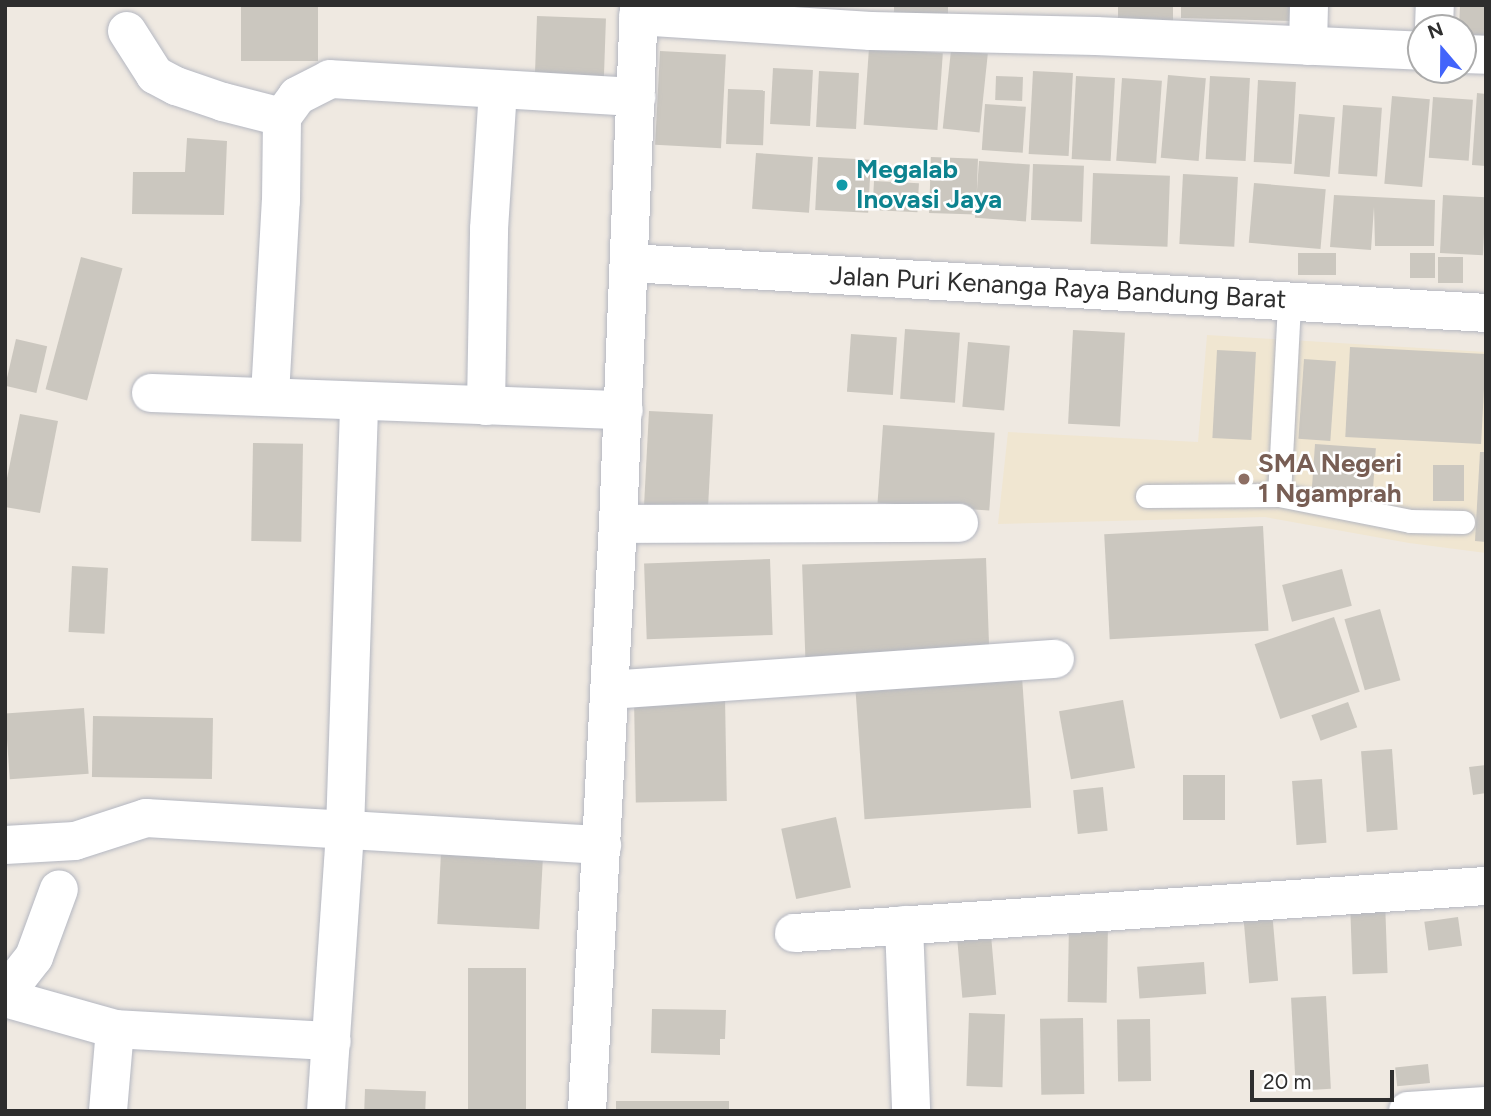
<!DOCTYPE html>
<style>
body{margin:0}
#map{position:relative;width:1491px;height:1116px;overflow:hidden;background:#efe9e1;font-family:Figtree,sans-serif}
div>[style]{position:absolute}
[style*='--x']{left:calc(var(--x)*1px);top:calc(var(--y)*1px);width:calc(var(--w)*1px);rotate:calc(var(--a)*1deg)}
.education>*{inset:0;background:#f0e6d1}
.building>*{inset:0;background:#cbc7bf;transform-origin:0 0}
.roads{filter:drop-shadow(0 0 2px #b4b7c1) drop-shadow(0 0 2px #b4b7c1)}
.lane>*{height:23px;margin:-11.5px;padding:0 11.5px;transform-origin:11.5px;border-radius:11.5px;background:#fff}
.street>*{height:38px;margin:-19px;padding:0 19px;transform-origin:19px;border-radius:19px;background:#fff}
.dots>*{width:19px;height:19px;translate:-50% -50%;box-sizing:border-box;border:4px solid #fff;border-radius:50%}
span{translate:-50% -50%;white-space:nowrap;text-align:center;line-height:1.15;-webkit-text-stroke:5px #fff;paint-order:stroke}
.culture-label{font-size:26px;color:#0d838f;font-weight:700}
.left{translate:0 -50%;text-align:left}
.street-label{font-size:26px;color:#2e2e2e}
.education-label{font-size:26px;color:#785e54;font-weight:700}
.frame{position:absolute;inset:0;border:7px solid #2e2e2e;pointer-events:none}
.north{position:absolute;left:1407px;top:14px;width:70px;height:70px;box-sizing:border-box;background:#fff;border:2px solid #ababab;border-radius:50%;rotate:340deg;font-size:19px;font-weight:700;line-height:28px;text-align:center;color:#2e2e2e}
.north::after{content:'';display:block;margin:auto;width:24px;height:32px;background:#4264fb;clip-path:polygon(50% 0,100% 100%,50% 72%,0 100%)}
.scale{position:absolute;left:1250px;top:1070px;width:144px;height:32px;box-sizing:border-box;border:4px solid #2e2e2e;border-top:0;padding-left:9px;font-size:21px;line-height:24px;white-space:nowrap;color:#2e2e2e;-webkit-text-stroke:5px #fff;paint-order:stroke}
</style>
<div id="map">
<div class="education">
<i style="clip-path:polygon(1207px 335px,1486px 352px,1486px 553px,1409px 543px,1265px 517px,998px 524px,1008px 432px,1198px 442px)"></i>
</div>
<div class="building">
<i style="left:241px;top:5px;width:77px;height:56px"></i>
<i style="left:894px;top:5px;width:54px;height:22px"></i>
<i style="left:1118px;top:5px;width:55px;height:16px"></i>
<i style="clip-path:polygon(1181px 5px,1293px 5px,1292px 21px,1181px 18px)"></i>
<i style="clip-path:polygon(1460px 5px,1486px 5px,1486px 36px,1463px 34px,1463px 28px,1459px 28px)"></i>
<i style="left:537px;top:16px;width:69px;height:59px;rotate:2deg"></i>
<i style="left:869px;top:48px;width:74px;height:77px;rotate:4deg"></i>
<i style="left:951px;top:50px;width:37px;height:79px;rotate:6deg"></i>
<i style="left:660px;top:51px;width:66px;height:94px;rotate:3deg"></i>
<i style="left:773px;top:68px;width:40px;height:56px;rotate:3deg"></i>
<i style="left:819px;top:71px;width:40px;height:56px;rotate:3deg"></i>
<i style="left:1033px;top:71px;width:40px;height:83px;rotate:3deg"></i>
<i style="left:1168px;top:75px;width:38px;height:83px;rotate:5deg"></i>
<i style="left:996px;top:76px;width:27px;height:24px;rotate:2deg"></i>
<i style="left:1076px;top:76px;width:39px;height:83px;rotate:3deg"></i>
<i style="left:1210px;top:76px;width:40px;height:83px;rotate:3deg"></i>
<i style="left:1122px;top:78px;width:40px;height:83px;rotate:4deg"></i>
<i style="left:1258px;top:80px;width:38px;height:82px;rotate:3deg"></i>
<i style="left:728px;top:89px;width:37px;height:55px;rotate:2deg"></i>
<i style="clip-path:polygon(1477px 93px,1486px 94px,1486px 166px,1472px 165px)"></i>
<i style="left:1392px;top:96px;width:38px;height:88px;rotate:5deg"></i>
<i style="left:1433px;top:97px;width:40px;height:61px;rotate:4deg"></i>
<i style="left:985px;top:104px;width:41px;height:46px;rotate:4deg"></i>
<i style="left:1343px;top:105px;width:39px;height:69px;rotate:4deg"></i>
<i style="left:1299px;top:114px;width:36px;height:60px;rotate:5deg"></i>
<i style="clip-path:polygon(187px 138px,227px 141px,224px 215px,132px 214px,133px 172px,185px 172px)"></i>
<i style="left:756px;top:153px;width:57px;height:56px;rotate:4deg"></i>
<i style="left:818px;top:157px;width:53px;height:53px;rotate:3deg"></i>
<i style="left:931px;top:157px;width:47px;height:56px;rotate:2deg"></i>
<i style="left:979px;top:161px;width:51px;height:57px;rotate:4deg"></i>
<i style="left:1033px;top:164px;width:51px;height:56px;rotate:2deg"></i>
<i style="left:1093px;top:173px;width:77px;height:71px;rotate:2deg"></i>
<i style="left:1183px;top:174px;width:55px;height:70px;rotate:3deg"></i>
<i style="left:874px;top:181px;width:45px;height:29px;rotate:3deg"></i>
<i style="left:1254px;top:183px;width:72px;height:60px;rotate:5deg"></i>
<i style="clip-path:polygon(1334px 195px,1435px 200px,1434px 246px,1375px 246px,1374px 207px,1371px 250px,1330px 247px)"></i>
<i style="left:1443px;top:195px;width:43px;height:58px;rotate:3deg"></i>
<i style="left:1298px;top:253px;width:38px;height:22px"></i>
<i style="left:1410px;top:253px;width:25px;height:25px"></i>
<i style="left:81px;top:257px;width:43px;height:137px;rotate:15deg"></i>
<i style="left:1438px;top:257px;width:25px;height:26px"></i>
<i style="left:905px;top:329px;width:55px;height:70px;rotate:4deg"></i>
<i style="left:1073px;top:330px;width:52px;height:94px;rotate:3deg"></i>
<i style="left:851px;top:334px;width:46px;height:58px;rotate:4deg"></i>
<i style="left:16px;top:339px;width:32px;height:48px;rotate:13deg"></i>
<i style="left:968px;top:342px;width:42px;height:65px;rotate:5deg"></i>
<i style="left:1350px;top:347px;width:136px;height:90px;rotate:3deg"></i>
<i style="left:1217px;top:350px;width:39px;height:88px;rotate:3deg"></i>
<i style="left:1304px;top:359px;width:32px;height:80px;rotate:4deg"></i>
<i style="left:649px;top:411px;width:64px;height:94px;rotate:3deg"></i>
<i style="clip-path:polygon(20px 414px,58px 421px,40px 513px,5px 507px,5px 488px)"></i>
<i style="left:883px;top:425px;width:112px;height:78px;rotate:4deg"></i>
<i style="left:253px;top:443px;width:50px;height:98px;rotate:1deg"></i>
<i style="left:1315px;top:444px;width:61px;height:44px;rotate:4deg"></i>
<i style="clip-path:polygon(1480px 452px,1486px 452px,1486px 542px,1475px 541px)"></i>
<i style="left:1433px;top:465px;width:31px;height:36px"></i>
<i style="left:1263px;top:526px;width:105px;height:159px;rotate:87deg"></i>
<i style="left:986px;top:558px;width:96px;height:184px;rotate:88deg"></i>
<i style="left:770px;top:559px;width:76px;height:126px;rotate:88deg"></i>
<i style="left:72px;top:566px;width:36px;height:66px;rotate:3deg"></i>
<i style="left:1342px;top:569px;width:38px;height:62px;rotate:75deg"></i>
<i style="left:1380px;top:609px;width:74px;height:37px;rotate:74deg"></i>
<i style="left:1334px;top:617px;width:79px;height:84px;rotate:71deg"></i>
<i style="left:1022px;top:677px;width:131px;height:167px;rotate:86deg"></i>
<i style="left:725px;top:697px;width:104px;height:91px;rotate:89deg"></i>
<i style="left:1123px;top:700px;width:69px;height:65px;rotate:80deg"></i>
<i style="left:1348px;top:702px;width:27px;height:39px;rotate:70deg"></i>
<i style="left:84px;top:708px;width:66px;height:79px;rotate:86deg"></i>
<i style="left:93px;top:716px;width:120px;height:61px;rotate:1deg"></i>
<i style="left:1392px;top:749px;width:81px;height:31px;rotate:86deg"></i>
<i style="clip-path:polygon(1486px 765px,1486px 793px,1473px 795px,1469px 767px)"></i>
<i style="left:1183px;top:775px;width:42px;height:45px"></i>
<i style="left:1322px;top:779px;width:64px;height:30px;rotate:86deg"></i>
<i style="left:1103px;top:787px;width:44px;height:30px;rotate:84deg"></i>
<i style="left:836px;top:817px;width:72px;height:56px;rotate:78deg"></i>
<i style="left:441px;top:853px;width:102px;height:71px;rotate:3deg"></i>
<i style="left:1385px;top:900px;width:73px;height:35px;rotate:88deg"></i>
<i style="left:1272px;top:911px;width:70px;height:29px;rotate:85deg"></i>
<i style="left:1458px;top:917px;width:29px;height:34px;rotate:82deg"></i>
<i style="left:1069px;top:923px;width:39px;height:79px;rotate:1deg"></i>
<i style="left:991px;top:935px;width:60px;height:34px;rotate:85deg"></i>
<i style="left:1204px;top:962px;width:32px;height:67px;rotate:86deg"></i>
<i style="left:468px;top:968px;width:58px;height:143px"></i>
<i style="left:1326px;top:996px;width:93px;height:35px;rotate:87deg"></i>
<i style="clip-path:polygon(652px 1009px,726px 1010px,725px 1039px,720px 1039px,720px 1055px,651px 1053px)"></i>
<i style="left:969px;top:1013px;width:36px;height:73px;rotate:2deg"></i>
<i style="left:1083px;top:1018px;width:76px;height:43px;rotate:89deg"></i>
<i style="left:1150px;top:1019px;width:62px;height:33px;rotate:89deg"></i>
<i style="left:1428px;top:1064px;width:19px;height:33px;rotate:84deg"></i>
<i style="left:365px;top:1089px;width:61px;height:22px;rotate:2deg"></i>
<i style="left:729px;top:1101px;width:10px;height:113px;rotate:90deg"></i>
</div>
<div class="roads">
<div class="lane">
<i style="--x:1279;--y:495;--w:193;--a:-87"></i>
<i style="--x:1147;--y:496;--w:132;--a:-0.4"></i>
<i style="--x:1279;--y:495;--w:134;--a:11.2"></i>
<i style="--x:1410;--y:521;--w:53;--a:1.1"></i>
</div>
<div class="street">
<i style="--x:638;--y:16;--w:233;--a:3.7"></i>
<i style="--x:871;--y:31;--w:225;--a:1.3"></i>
<i style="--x:1096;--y:36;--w:325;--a:2.6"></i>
<i style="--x:1434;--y:28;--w:23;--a:-88"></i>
<i style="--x:127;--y:31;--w:52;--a:57.5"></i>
<i style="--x:155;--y:75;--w:24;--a:28"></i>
<i style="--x:176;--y:86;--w:50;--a:18.8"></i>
<i style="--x:223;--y:102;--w:61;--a:14.3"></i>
<i style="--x:1308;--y:46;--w:41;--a:-88.6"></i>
<i style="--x:1463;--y:54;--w:23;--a:2"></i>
<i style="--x:630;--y:263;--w:857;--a:3.34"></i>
<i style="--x:151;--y:393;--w:473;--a:2.1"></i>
<i style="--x:270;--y:395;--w:194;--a:-86.8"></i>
<i style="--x:281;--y:201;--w:84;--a:-89.3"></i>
<i style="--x:282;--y:117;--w:26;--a:-54"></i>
<i style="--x:297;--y:96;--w:37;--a:-27"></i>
<i style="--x:330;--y:79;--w:307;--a:3.4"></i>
<i style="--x:486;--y:406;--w:177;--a:-89"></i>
<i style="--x:489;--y:229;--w:138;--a:-86.3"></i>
<i style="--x:618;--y:524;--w:341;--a:-0.2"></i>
<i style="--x:610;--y:690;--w:446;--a:-4"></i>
<i style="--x:5;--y:845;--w:70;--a:-3.3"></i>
<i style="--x:75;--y:841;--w:75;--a:-17.9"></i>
<i style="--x:146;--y:818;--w:457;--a:3.4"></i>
<i style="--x:904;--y:925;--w:186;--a:87.8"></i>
<i style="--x:794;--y:933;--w:694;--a:-3.89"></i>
<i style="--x:5;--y:994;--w:47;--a:-51.9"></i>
<i style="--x:34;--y:957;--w:72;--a:-69.8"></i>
<i style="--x:5;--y:998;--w:114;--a:15.7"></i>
<i style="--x:115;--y:1029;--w:217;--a:3.2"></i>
<i style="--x:108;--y:1111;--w:82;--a:-85.1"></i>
<i style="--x:326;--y:1111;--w:282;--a:-86.1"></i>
<i style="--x:345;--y:830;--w:428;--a:-88.1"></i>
<i style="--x:587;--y:1111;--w:588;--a:-86.98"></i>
<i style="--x:618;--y:524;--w:519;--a:-87.68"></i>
<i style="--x:1408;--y:1111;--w:78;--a:-3.7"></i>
</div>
</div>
<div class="dots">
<i style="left:842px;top:185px;background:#0f9aa8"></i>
<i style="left:1244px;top:479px;background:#8d6e63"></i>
</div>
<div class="culture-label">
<span class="left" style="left:856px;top:185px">Megalab<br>Inovasi Jaya</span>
</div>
<div class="street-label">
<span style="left:1058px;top:288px;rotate:3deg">Jalan Puri Kenanga Raya Bandung Barat</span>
</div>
<div class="education-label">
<span class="left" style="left:1258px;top:479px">SMA Negeri<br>1 Ngamprah</span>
</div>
<div class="frame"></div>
<div class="north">N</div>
<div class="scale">20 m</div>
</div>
